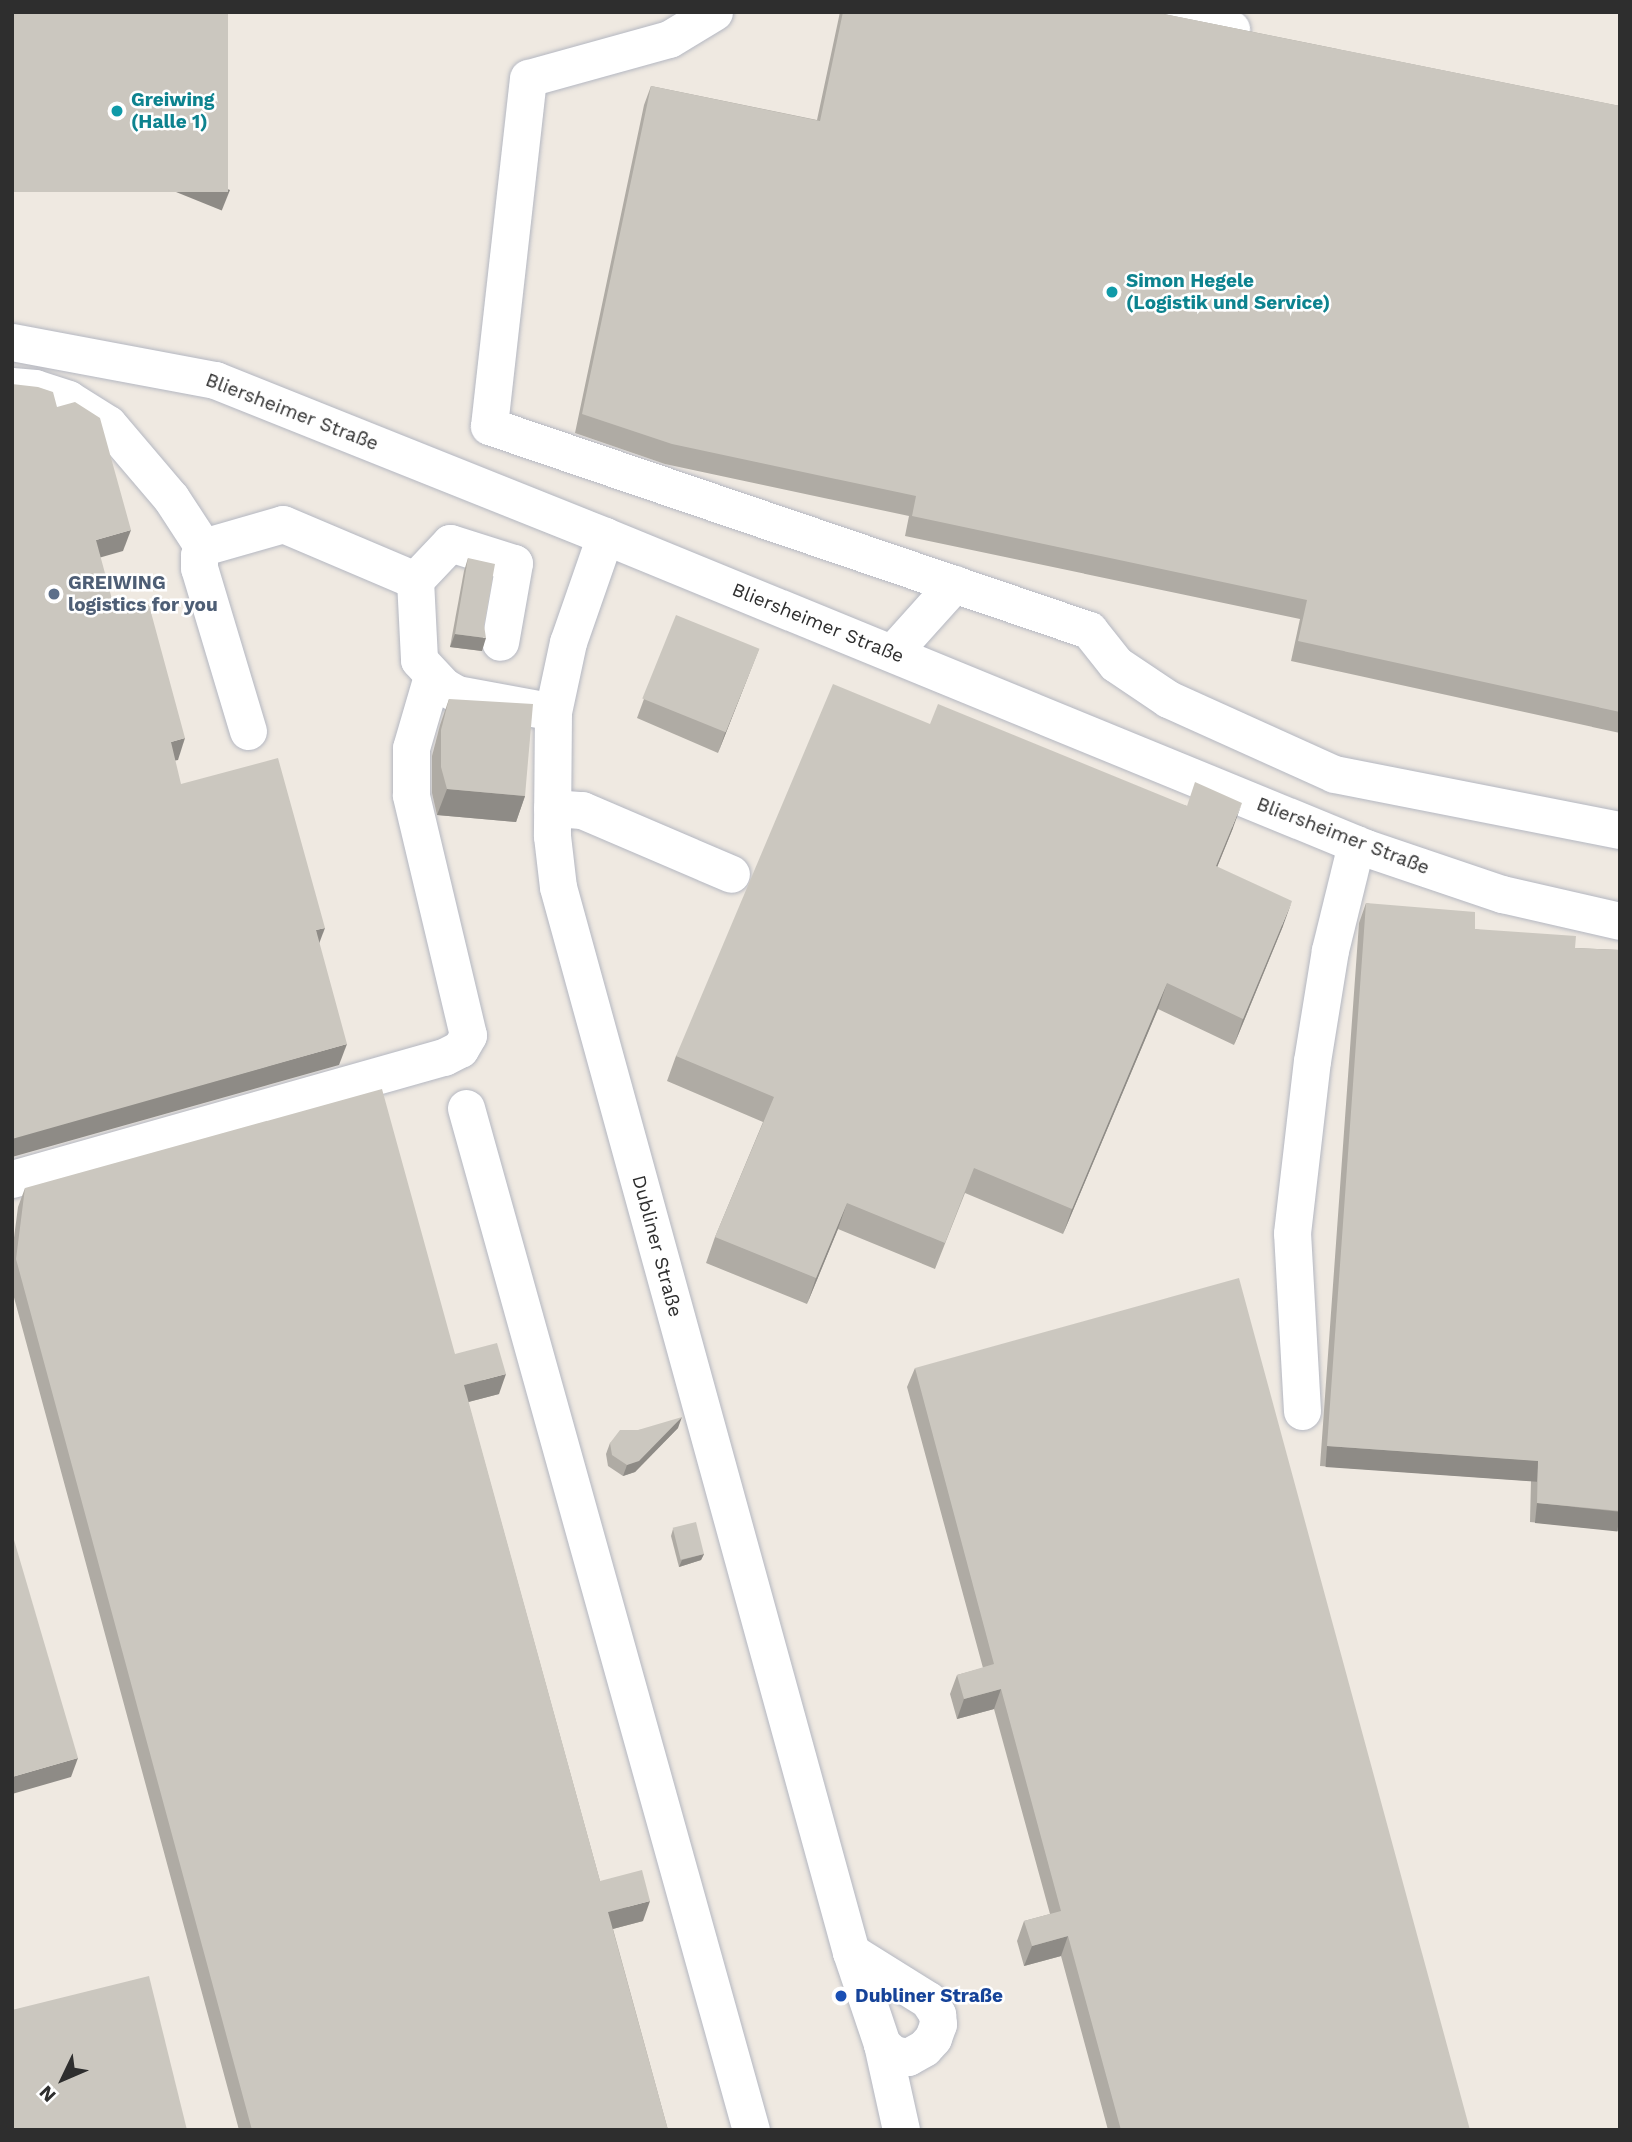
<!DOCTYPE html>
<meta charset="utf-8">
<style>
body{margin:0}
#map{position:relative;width:1632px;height:2142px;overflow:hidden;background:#efe9e1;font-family:"Work Sans",sans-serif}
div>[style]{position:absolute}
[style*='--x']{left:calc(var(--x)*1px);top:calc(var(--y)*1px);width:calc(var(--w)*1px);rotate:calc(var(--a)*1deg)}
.roads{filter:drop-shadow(0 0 2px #b4b7c1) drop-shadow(0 0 2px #b4b7c1)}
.minor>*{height:37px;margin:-18.5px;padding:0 18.5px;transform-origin:18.5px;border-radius:18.5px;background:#fff}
.wall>*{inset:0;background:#afaba4}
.shaded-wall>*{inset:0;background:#8e8b86;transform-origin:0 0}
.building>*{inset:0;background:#cbc7bf;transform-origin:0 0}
.dots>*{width:19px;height:19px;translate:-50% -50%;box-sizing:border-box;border:4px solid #fff;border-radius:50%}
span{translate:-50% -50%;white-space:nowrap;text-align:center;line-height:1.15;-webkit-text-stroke:5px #fff;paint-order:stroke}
.culture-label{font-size:19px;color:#0d838f;font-weight:700}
.left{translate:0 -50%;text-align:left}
.street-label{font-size:19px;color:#2e2e2e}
.service-label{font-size:19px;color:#4e5e75;font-weight:700}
.transit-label{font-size:19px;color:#164399;font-weight:700}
.frame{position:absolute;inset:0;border:14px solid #2e2e2e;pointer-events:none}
.north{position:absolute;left:28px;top:2044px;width:70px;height:70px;-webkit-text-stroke:5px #fff;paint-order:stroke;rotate:226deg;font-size:19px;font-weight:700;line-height:28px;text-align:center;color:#2e2e2e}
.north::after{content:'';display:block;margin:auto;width:24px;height:32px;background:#2e2e2e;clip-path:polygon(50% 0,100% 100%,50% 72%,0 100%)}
</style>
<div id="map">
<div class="roads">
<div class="minor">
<i style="--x:714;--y:12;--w:52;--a:149"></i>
<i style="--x:669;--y:39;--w:146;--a:164.5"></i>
<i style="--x:528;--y:78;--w:350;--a:96.4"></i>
<i style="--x:489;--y:426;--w:634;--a:18.78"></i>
<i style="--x:1089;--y:630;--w:43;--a:51.5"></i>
<i style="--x:1116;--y:664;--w:63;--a:33.9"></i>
<i style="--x:1168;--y:699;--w:182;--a:24.3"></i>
<i style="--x:1334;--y:774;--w:291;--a:11.1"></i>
<i style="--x:1152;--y:12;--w:81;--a:12.1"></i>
<i style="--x:12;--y:342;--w:207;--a:10.6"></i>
<i style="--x:215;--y:380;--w:420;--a:21.8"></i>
<i style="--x:605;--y:536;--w:822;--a:22.29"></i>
<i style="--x:1366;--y:848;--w:144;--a:18.7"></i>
<i style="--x:1502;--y:894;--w:121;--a:12.9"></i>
<i style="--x:12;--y:386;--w:23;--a:5"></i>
<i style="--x:35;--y:388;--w:35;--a:18"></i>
<i style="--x:68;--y:399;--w:47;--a:32"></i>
<i style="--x:108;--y:424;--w:97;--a:49.6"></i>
<i style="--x:171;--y:498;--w:59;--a:56.9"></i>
<i style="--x:605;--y:536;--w:112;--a:109.2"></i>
<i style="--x:568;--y:642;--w:72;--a:102.1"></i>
<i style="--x:553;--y:712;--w:124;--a:90.5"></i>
<i style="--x:552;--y:836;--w:51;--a:83.3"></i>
<i style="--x:558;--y:887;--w:1105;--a:74.62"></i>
<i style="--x:851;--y:1952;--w:97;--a:71.4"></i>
<i style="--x:882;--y:2044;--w:88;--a:77.5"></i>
<i style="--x:415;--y:580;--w:51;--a:-46.6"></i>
<i style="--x:450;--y:543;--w:67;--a:17.4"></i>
<i style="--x:514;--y:563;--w:80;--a:100"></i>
<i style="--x:892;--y:653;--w:93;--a:-48.1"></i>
<i style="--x:248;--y:731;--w:170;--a:-106.7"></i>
<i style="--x:199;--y:568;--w:13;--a:-90"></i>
<i style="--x:199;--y:555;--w:9;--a:-63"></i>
<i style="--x:203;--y:547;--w:83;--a:-16"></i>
<i style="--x:283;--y:524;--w:143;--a:23"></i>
<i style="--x:415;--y:580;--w:80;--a:87.1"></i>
<i style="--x:419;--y:660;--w:35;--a:47"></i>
<i style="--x:443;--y:686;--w:16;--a:30"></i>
<i style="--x:457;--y:694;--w:94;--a:10.5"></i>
<i style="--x:552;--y:808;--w:30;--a:4"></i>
<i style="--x:582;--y:810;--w:162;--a:23.2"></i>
<i style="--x:466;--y:1108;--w:1061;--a:74.42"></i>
<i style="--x:12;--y:1179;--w:449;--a:-15.8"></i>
<i style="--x:444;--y:1057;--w:18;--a:-27"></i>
<i style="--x:460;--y:1049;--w:16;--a:-60"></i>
<i style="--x:468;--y:1035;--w:247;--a:-103.4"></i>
<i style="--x:411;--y:795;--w:47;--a:-90"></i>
<i style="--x:411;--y:748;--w:75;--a:-73.7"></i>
<i style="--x:1302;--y:1411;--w:178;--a:-93.2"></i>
<i style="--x:1292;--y:1233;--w:173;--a:-83.4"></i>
<i style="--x:1312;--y:1061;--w:112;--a:-80.8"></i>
<i style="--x:1330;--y:950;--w:109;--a:-76.2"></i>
<i style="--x:851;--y:1952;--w:91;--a:31.9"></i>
<i style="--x:928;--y:2000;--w:17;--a:57"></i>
<i style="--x:937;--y:2014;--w:10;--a:84"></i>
<i style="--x:938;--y:2024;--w:15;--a:110"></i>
<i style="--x:933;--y:2038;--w:13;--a:132"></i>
<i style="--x:924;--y:2048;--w:18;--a:151"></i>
<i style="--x:908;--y:2057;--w:15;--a:-169"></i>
<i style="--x:893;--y:2054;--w:15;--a:-138"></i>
</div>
</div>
<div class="wall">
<i style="clip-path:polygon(840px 12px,1154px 12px,1620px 106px,1620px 733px,1291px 661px,1300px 619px,905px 536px,909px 516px,665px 464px,575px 433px,644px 105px,651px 86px,817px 120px)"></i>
<i style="clip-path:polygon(468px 558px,484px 625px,482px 651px,450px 647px,464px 571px)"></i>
<i style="clip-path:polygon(759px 649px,718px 753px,637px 718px,644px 699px)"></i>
<i style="clip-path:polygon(449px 699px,525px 796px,516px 822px,437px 815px,432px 793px,432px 756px,440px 725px)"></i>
<i style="clip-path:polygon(930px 724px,1187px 806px,1233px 828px,1217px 867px,1283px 926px,1234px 1045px,1158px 1009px,1063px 1234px,965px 1193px,935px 1269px,838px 1229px,807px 1304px,706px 1263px,715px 1237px,763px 1122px,667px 1081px,676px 1056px)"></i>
<i style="clip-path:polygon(1366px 903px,1475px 929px,1575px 948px,1620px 950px,1620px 1531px,1530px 1522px,1531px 1481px,1320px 1466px,1359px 923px)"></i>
<i style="clip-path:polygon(25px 1188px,455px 1354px,499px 1394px,468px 1402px,600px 1881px,643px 1921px,613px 1929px,668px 2130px,239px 2130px,12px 1290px,12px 1253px,18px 1207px)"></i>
<i style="clip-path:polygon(915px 1368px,1470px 2130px,1108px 2130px,1061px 1956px,1024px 1966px,1017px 1941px,1024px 1921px,1050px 1914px,994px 1709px,957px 1719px,950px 1694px,957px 1675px,983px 1668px,907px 1387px)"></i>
<i style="clip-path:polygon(678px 1428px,635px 1472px,623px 1476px,608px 1466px,606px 1454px,610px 1443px,638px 1430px)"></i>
<i style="clip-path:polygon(673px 1529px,704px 1554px,701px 1560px,679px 1567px,671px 1536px)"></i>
</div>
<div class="shaded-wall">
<i style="left:230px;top:190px;width:22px;height:218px;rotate:112deg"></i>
<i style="clip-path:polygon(131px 530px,123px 551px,88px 561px,96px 540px)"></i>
<i style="clip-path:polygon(455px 634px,486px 638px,482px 651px,450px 647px)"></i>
<i style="clip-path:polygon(759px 649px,751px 669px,718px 753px,725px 733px)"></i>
<i style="clip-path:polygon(185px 738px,178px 760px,163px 763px,171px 742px)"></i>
<i style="clip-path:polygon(447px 789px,525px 796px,516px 822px,437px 815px)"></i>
<i style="clip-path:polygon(1242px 803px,1233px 828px,1207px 892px,1216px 866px)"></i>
<i style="clip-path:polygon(1292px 901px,1283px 926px,1234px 1045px,1243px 1019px)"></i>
<i style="clip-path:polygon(325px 928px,317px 949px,316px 930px)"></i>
<i style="clip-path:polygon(1167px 983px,1158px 1009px,1063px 1234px,1072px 1209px)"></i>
<i style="clip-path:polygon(347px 1044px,339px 1065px,12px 1157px,12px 1139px,14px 1137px)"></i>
<i style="clip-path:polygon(847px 1203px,838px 1229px,807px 1304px,816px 1278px)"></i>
<i style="clip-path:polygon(506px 1374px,499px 1394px,457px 1405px,464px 1385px)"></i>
<i style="clip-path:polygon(682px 1417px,678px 1428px,635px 1472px,623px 1476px,627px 1465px)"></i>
<i style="left:1327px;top:1446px;width:212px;height:21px;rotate:4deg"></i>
<i style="left:1537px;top:1503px;width:83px;height:20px;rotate:6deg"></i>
<i style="clip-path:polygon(704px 1554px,701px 1560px,679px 1567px,682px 1560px)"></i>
<i style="clip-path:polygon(1001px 1689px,994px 1709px,957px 1719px,964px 1699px)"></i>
<i style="clip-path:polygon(78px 1758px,71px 1777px,12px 1794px,12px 1777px)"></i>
<i style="clip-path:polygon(650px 1901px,643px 1921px,601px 1932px,608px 1912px)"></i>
<i style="clip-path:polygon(1068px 1936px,1061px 1956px,1024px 1966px,1032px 1946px)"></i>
</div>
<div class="building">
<i style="left:12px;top:12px;width:216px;height:180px"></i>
<i style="clip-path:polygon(843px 12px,1154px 12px,1620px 106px,1620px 712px,1298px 641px,1307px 600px,912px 516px,916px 496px,672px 444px,582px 414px,651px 86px,820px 121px)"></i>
<i style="clip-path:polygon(12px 384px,38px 387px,53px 392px,57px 407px,75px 402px,100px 418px,131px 530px,96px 540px,116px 614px,149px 605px,185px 738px,171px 742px,181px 784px,278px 758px,325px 928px,316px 930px,347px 1044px,12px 1139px)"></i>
<i style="clip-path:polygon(468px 558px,495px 564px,484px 625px,486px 638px,455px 634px)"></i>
<i style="left:676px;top:615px;width:90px;height:90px;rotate:22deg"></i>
<i style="clip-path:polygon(833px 684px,930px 724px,938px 704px,1187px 806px,1195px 782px,1242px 803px,1216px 866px,1292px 901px,1243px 1019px,1167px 983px,1072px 1209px,974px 1168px,945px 1243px,847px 1203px,816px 1278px,715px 1237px,774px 1097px,676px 1056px)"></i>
<i style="clip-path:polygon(449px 699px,533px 704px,525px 796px,447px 789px,441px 767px,441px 730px)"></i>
<i style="clip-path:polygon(1366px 903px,1475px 912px,1475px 929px,1576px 936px,1575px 948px,1620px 950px,1620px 1511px,1537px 1503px,1538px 1461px,1327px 1446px)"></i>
<i style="clip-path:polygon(382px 1089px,455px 1354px,497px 1343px,506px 1374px,464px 1385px,600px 1881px,642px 1870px,650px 1901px,608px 1912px,668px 2130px,252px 2130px,16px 1259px,25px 1188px)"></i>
<i style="clip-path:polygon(1239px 1278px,1470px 2130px,1121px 2130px,1068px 1936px,1032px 1946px,1024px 1921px,1061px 1911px,1001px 1689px,964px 1699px,957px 1675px,994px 1664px,915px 1368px)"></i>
<i style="clip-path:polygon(682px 1417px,639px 1461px,627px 1465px,612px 1455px,610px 1443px,620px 1430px,638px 1430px)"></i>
<i style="left:696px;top:1522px;width:33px;height:24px;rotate:76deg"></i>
<i style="clip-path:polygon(12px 1533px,78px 1758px,12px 1777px)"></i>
<i style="clip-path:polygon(149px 1976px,187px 2130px,12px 2130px,12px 2010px)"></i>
</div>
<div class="dots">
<i style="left:117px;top:111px;background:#0f9aa8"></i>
<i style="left:1112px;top:292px;background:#0f9aa8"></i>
<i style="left:54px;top:594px;background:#5c6f8a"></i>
<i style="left:841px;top:1996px;background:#1a4fb4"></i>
</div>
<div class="culture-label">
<span class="left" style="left:131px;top:111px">Greiwing<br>(Halle 1)</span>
<span class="left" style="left:1126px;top:292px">Simon Hegele<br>(Logistik und Service)</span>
</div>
<div class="street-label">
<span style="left:292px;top:412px;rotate:21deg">Bliersheimer Straße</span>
<span style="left:818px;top:623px;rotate:22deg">Bliersheimer Straße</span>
<span style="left:1343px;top:836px;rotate:21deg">Bliersheimer Straße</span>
<span style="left:657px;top:1246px;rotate:75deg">Dubliner Straße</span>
</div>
<div class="service-label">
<span class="left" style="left:68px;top:594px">GREIWING<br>logistics for you</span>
</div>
<div class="transit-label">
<span class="left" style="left:855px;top:1996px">Dubliner Straße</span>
</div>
<div class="frame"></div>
<div class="north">N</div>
</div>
